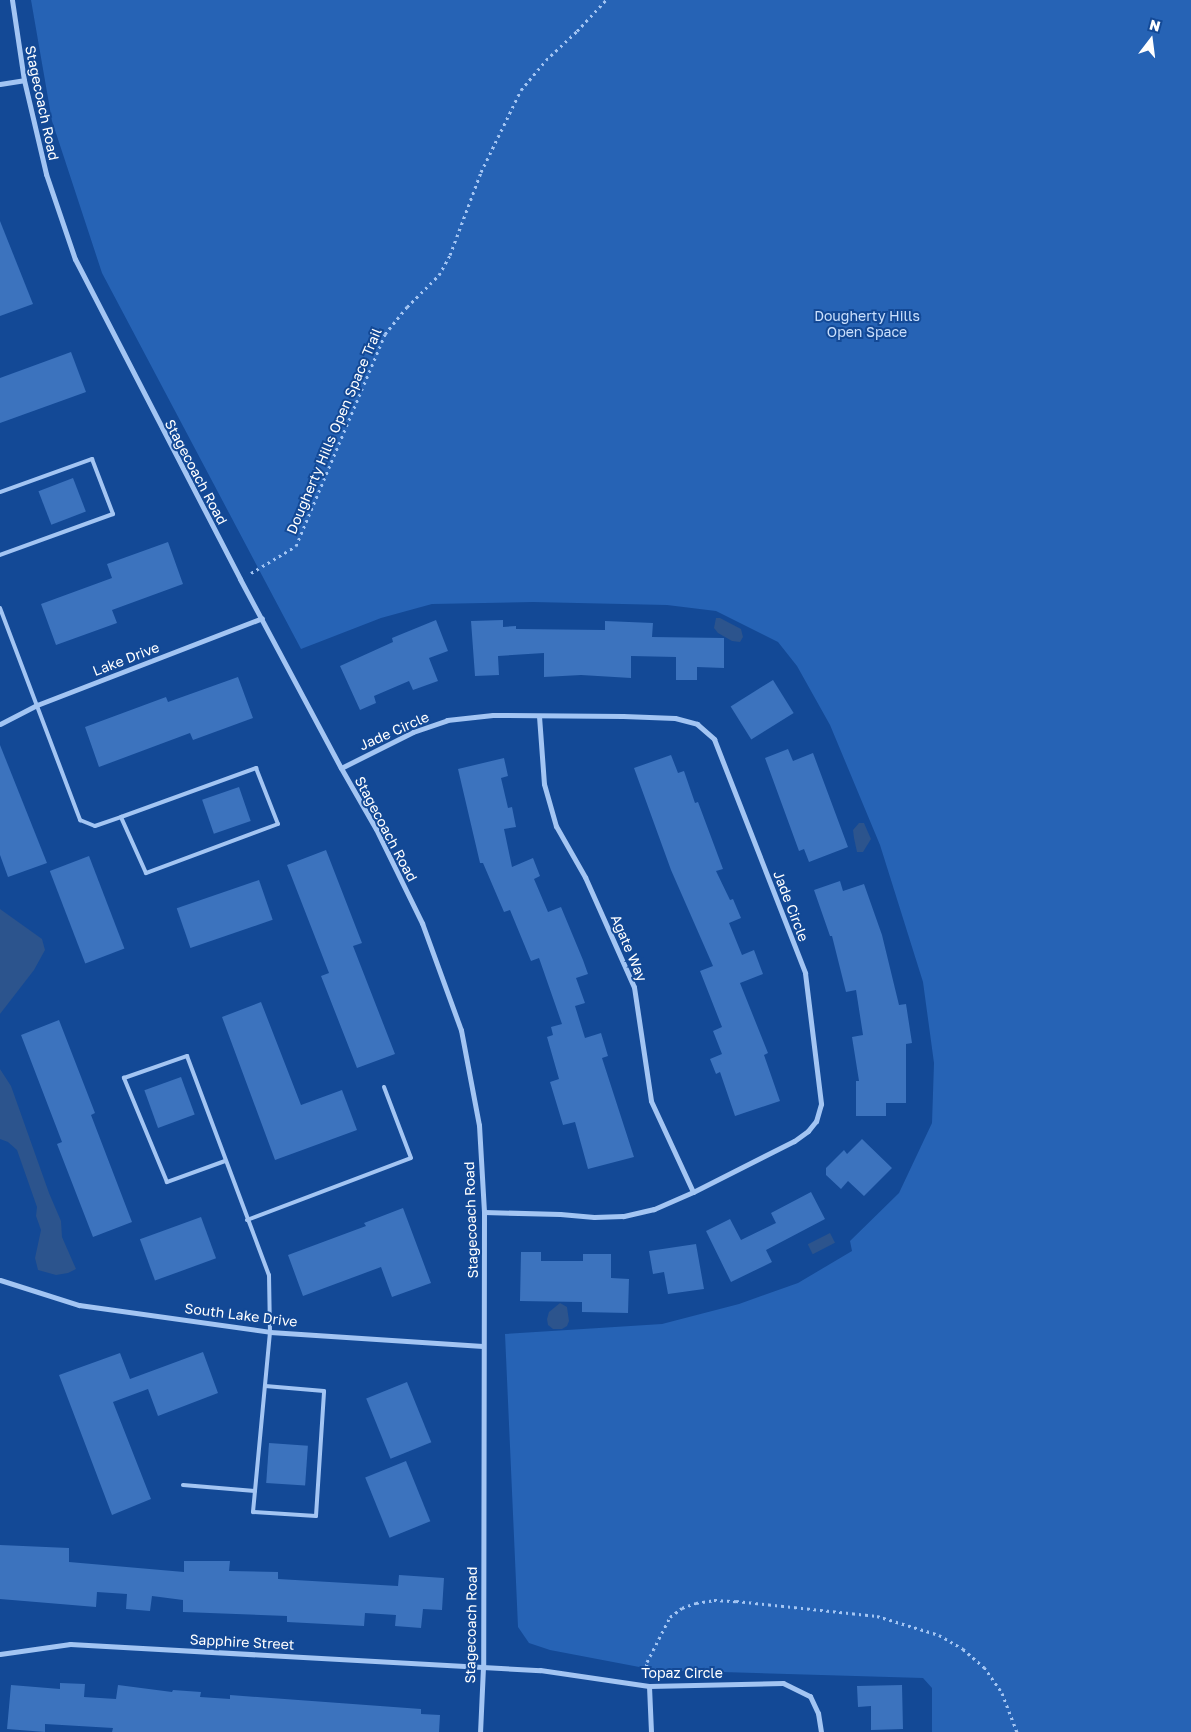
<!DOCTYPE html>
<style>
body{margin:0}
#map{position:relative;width:1191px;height:1732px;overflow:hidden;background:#134996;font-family:"Golos Text",sans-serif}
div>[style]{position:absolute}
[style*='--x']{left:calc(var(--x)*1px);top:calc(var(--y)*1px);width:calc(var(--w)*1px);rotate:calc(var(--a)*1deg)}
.green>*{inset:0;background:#2663b5}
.water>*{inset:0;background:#2c548d;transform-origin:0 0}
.building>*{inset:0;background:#3c73be;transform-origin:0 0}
.path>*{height:3px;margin-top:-1.5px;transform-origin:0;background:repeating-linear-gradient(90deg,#a3c5f3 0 2.5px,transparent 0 6.5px)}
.lane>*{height:4px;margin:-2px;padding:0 2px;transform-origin:2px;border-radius:2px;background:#a3c5f3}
.street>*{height:5px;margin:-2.5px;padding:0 2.5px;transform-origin:2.5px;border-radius:2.5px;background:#a3c5f3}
span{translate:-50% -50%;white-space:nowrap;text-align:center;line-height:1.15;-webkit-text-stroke:4px #134996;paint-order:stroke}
.street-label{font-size:14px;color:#fff}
.park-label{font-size:14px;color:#cae0fd}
.north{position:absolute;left:1126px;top:15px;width:50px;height:50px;-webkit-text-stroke:4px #134996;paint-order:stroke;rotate:15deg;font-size:14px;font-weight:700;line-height:20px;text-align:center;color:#fff}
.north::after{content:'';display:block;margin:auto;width:18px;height:22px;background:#fff;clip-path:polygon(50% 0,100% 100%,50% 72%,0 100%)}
</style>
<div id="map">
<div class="green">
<i style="clip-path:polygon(31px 0,1191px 0,1191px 1732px,932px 1732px,932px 1688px,923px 1678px,655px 1670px,550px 1650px,529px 1643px,518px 1627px,505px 1334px,662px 1324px,739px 1304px,798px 1283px,852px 1251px,850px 1241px,899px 1193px,932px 1123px,934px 1063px,923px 982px,880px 845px,830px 725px,797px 666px,778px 642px,716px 611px,667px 605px,533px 602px,432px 604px,381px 618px,301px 649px,102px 273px,52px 121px)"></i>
</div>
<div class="water">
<i style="clip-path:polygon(716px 618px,720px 618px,741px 629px,743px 637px,740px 642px,732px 641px,718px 633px,714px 628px)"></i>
<i style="clip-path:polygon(859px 823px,864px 823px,871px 839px,863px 852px,857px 852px,854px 838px,853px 830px)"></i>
<i style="clip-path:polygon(0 909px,42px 939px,45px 950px,34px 970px,0 1014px)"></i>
<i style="clip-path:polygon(0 1069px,11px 1086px,49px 1193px,61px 1221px,62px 1237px,76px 1269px,68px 1273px,56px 1275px,38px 1270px,35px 1258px,41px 1230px,36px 1216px,37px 1207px,17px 1150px,8px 1142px,0 1139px)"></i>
<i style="left:830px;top:1233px;width:11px;height:25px;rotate:63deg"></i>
<i style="clip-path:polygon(560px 1303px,567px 1307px,569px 1321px,567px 1326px,562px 1329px,553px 1329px,548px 1325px,547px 1319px,549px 1312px)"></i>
</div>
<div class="building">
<i style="clip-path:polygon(0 221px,33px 304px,0 316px)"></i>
<i style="clip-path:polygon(71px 352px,86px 392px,0 423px,0 378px)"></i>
<i style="left:73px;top:478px;width:36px;height:37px;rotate:69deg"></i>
<i style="clip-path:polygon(168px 542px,183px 584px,112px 610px,117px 623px,56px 645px,41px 604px,112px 578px,107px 564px)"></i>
<i style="clip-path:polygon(436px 620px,448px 651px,429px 658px,438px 681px,413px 690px,409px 681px,374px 696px,376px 703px,360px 710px,340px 666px,393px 642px,392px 638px)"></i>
<i style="clip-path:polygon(503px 620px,503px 627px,516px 626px,516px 629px,605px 630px,605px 621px,653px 623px,652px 637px,724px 638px,724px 668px,697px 667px,697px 680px,676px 680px,676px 657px,631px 656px,631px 678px,581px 675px,544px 677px,544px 653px,498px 656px,499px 675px,475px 676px,471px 621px)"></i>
<i style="clip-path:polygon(238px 677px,253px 718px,193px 740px,190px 733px,99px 767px,85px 727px,166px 697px,168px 702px)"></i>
<i style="left:773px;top:680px;width:39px;height:50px;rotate:58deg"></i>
<i style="clip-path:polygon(0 745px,47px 863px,8px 877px,0 855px)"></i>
<i style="clip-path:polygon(788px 749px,793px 761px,813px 753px,848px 847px,809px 862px,804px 849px,799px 851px,765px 758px)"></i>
<i style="clip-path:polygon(671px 755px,678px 773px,684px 771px,695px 803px,698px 802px,723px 869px,716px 871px,730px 900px,733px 899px,741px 918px,729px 923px,742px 955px,754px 950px,763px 974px,740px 983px,768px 1053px,764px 1055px,780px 1101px,735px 1116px,720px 1072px,716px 1074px,710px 1059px,722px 1054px,713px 1031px,722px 1027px,700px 971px,713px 966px,671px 870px,634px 768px)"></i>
<i style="clip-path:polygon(504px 758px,508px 776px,501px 778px,508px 808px,512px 807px,516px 827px,504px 829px,512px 867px,533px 858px,540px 876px,534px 879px,548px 912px,561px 907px,583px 960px,588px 974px,576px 978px,585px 1003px,575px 1006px,585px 1038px,601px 1033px,608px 1056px,602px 1058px,634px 1157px,588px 1169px,575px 1122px,563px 1125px,550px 1082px,559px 1079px,547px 1037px,553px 1035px,551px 1027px,562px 1024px,539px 958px,531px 961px,510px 910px,504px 912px,483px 863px,480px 863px,458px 769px)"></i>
<i style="left:239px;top:787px;width:36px;height:39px;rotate:71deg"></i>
<i style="clip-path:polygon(326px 850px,362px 943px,353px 946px,395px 1054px,357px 1068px,321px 976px,329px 973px,287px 865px)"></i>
<i style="left:89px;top:856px;width:99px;height:42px;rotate:69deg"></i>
<i style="left:259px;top:880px;width:42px;height:87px;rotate:71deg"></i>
<i style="clip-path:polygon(840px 881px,843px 891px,864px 884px,882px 935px,899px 1005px,906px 1004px,912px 1043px,906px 1044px,906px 1103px,886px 1103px,886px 1116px,856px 1116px,856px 1081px,859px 1081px,852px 1037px,863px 1035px,856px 990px,846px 992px,832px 936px,830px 936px,814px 890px)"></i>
<i style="clip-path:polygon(261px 1002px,301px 1105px,342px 1090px,357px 1130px,275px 1160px,222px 1017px)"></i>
<i style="clip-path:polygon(59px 1020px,95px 1113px,91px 1115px,132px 1222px,93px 1237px,57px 1144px,62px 1142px,21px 1035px)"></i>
<i style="left:181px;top:1077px;width:40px;height:39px;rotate:70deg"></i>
<i style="clip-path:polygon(862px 1139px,892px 1168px,864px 1196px,848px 1181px,841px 1189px,826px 1175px,826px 1168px,844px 1150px,847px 1154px)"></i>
<i style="clip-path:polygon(811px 1192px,825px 1219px,766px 1250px,772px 1262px,731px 1282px,706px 1231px,730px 1219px,741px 1240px,776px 1223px,771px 1213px)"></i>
<i style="clip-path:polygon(403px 1208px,431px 1283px,392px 1297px,381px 1267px,303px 1296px,288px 1255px,366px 1226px,364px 1223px)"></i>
<i style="left:201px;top:1217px;width:44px;height:65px;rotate:70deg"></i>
<i style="clip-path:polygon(696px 1244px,704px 1289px,668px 1294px,664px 1272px,653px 1274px,649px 1251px)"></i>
<i style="clip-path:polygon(521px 1252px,541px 1252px,541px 1261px,583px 1261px,583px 1254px,611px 1254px,611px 1278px,629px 1279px,628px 1313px,582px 1312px,582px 1302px,520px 1301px)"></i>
<i style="clip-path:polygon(203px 1352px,218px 1393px,158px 1416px,148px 1389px,113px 1402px,151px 1499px,112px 1515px,59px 1375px,120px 1353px,130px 1379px)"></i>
<i style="left:407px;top:1382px;width:65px;height:44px;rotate:68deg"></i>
<i style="left:269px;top:1443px;width:39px;height:40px;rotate:4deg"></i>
<i style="left:406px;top:1461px;width:65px;height:44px;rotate:68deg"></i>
<i style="clip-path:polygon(0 1545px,69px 1548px,69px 1562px,184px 1572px,184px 1561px,230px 1561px,229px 1571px,278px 1572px,278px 1579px,398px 1586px,399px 1575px,444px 1578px,442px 1610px,423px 1609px,421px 1628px,395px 1626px,396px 1615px,365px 1613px,364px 1626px,287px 1622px,287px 1616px,183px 1612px,183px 1600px,152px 1596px,150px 1611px,126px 1609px,127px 1594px,97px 1592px,96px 1607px,0 1599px)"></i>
<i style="clip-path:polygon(60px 1683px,85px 1684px,84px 1697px,116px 1699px,118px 1685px,172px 1692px,173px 1690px,201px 1692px,200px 1697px,230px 1699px,230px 1695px,421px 1709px,421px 1714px,440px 1715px,439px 1732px,112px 1732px,113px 1728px,45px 1724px,45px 1732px,7px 1729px,11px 1685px,60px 1689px)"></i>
<i style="clip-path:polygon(902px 1685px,903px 1729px,871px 1730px,871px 1706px,858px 1707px,857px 1686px)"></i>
</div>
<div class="path">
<i style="--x:251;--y:573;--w:52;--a:-31"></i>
<i style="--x:296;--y:546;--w:230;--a:-67.2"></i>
<i style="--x:385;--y:334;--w:35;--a:-51"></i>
<i style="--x:407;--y:307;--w:45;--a:-45"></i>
<i style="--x:439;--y:275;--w:23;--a:-61"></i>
<i style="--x:450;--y:255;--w:89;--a:-69.5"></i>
<i style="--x:481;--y:172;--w:91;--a:-64"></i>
<i style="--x:521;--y:90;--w:39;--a:-50"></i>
<i style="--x:546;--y:60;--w:42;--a:-43.1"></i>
<i style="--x:577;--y:31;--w:42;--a:-46.9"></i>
<i style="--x:646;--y:1673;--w:11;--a:-85"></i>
<i style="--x:647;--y:1662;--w:51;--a:-62.9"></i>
<i style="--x:670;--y:1617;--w:15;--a:-37"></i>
<i style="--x:682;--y:1608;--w:15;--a:-20"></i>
<i style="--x:696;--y:1603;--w:18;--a:-9"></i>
<i style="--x:714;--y:1600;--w:22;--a:3"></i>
<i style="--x:736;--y:1601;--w:142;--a:6.1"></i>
<i style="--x:877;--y:1616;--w:65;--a:17"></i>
<i style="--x:939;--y:1635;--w:28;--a:30"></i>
<i style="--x:963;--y:1649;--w:28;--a:41"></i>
<i style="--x:984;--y:1667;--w:32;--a:55"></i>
<i style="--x:1002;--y:1693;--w:42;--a:69"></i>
</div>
<div class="lane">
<i style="--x:0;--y:492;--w:98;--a:-19.7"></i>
<i style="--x:92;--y:459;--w:59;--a:69.1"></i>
<i style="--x:113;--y:514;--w:120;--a:160.1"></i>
<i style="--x:0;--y:608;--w:227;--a:69.3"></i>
<i style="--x:80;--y:820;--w:16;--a:22"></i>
<i style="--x:95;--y:826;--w:28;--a:-19"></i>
<i style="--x:121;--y:817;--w:144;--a:-19.9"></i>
<i style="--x:256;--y:768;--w:60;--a:68.6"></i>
<i style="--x:278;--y:824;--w:141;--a:159.6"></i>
<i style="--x:146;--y:873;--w:61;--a:-114.1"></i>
<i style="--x:225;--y:1161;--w:62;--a:160.1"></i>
<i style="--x:167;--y:1182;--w:113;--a:-112.5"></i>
<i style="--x:124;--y:1078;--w:67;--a:-19.2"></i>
<i style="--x:187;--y:1056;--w:234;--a:69.5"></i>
<i style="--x:269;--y:1275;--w:57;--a:89"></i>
<i style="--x:270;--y:1332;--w:181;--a:95.4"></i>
<i style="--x:253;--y:1512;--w:63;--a:3.6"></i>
<i style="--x:316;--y:1516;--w:125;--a:-86.3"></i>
<i style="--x:324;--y:1391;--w:59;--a:-175.2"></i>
<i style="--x:247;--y:1220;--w:175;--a:-20.7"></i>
<i style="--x:411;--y:1158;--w:76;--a:-110.8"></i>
<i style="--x:183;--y:1485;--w:72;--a:4.8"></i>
</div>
<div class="street">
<i style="--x:12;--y:0;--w:81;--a:81.5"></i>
<i style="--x:24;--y:80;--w:97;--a:76.8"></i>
<i style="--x:46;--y:174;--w:90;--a:71.2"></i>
<i style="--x:75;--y:259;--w:360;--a:62.7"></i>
<i style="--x:240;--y:579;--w:214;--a:61.9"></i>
<i style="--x:341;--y:768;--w:70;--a:60.2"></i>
<i style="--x:376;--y:829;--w:105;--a:63.9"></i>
<i style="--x:422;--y:923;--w:114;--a:70"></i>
<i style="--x:461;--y:1030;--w:97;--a:79.3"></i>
<i style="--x:479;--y:1125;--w:87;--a:86.7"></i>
<i style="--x:484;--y:1212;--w:455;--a:90.1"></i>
<i style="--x:483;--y:1667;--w:65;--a:92.6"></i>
<i style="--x:0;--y:84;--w:24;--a:-9"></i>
<i style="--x:539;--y:716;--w:68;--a:85.8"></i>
<i style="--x:544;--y:784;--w:44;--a:74.1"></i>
<i style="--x:556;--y:826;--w:59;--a:60.4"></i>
<i style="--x:585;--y:877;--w:120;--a:66"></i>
<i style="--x:634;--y:987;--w:115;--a:81.5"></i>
<i style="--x:651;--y:1101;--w:100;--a:65.2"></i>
<i style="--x:0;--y:724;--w:42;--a:-27.2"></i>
<i style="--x:37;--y:705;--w:241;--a:-21.1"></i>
<i style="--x:341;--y:768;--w:80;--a:-26.6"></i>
<i style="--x:413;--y:732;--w:36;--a:-19"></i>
<i style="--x:447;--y:720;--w:46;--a:-6.2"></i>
<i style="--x:493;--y:715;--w:130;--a:0.4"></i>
<i style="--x:623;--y:716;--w:52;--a:2.2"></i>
<i style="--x:675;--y:718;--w:23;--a:15"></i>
<i style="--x:697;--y:724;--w:23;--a:41"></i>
<i style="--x:714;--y:739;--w:251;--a:68.7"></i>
<i style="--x:805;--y:973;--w:132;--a:83"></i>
<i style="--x:821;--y:1104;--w:18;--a:106"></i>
<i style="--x:816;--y:1121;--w:13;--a:129"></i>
<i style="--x:808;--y:1131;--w:17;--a:144"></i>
<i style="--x:794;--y:1141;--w:113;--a:153.2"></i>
<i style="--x:693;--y:1192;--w:43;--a:156.4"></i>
<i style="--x:654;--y:1209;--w:32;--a:167"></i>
<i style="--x:623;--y:1216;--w:29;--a:178"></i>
<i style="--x:594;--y:1217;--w:34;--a:-175"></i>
<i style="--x:560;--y:1214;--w:76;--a:-178.5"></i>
<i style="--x:0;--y:1280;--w:83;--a:17.6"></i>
<i style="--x:79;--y:1305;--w:193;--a:8"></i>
<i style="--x:270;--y:1332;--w:213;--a:3.8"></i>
<i style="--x:0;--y:1654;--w:71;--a:-8.1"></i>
<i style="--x:70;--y:1644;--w:471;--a:3.2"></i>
<i style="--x:540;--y:1670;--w:110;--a:8.4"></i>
<i style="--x:649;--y:1686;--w:134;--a:-1.3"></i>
<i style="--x:783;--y:1683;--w:30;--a:26"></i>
<i style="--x:810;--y:1696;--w:19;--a:65"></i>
<i style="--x:818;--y:1713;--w:19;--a:81"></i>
<i style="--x:649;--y:1686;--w:46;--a:87.5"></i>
</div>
<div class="street-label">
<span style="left:42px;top:103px;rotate:78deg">Stagecoach Road</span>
<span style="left:334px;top:431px;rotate:-67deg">Dougherty Hills Open Space Trail</span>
<span style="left:196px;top:472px;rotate:62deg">Stagecoach Road</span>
<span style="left:126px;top:659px;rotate:-21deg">Lake Drive</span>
<span style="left:394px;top:731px;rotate:-24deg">Jade Circle</span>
<span style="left:386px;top:829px;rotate:62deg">Stagecoach Road</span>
<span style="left:791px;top:906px;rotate:69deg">Jade Circle</span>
<span style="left:629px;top:948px;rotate:67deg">Agate Way</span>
<span style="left:471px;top:1220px;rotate:-92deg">Stagecoach Road</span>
<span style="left:241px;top:1315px;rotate:7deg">South Lake Drive</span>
<span style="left:471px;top:1625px;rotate:-89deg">Stagecoach Road</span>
<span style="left:242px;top:1642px;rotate:3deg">Sapphire Street</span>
<span style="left:682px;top:1673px">Topaz Circle</span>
</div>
<div class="park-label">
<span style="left:867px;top:324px">Dougherty Hills<br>Open Space</span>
</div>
<div class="north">N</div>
</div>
